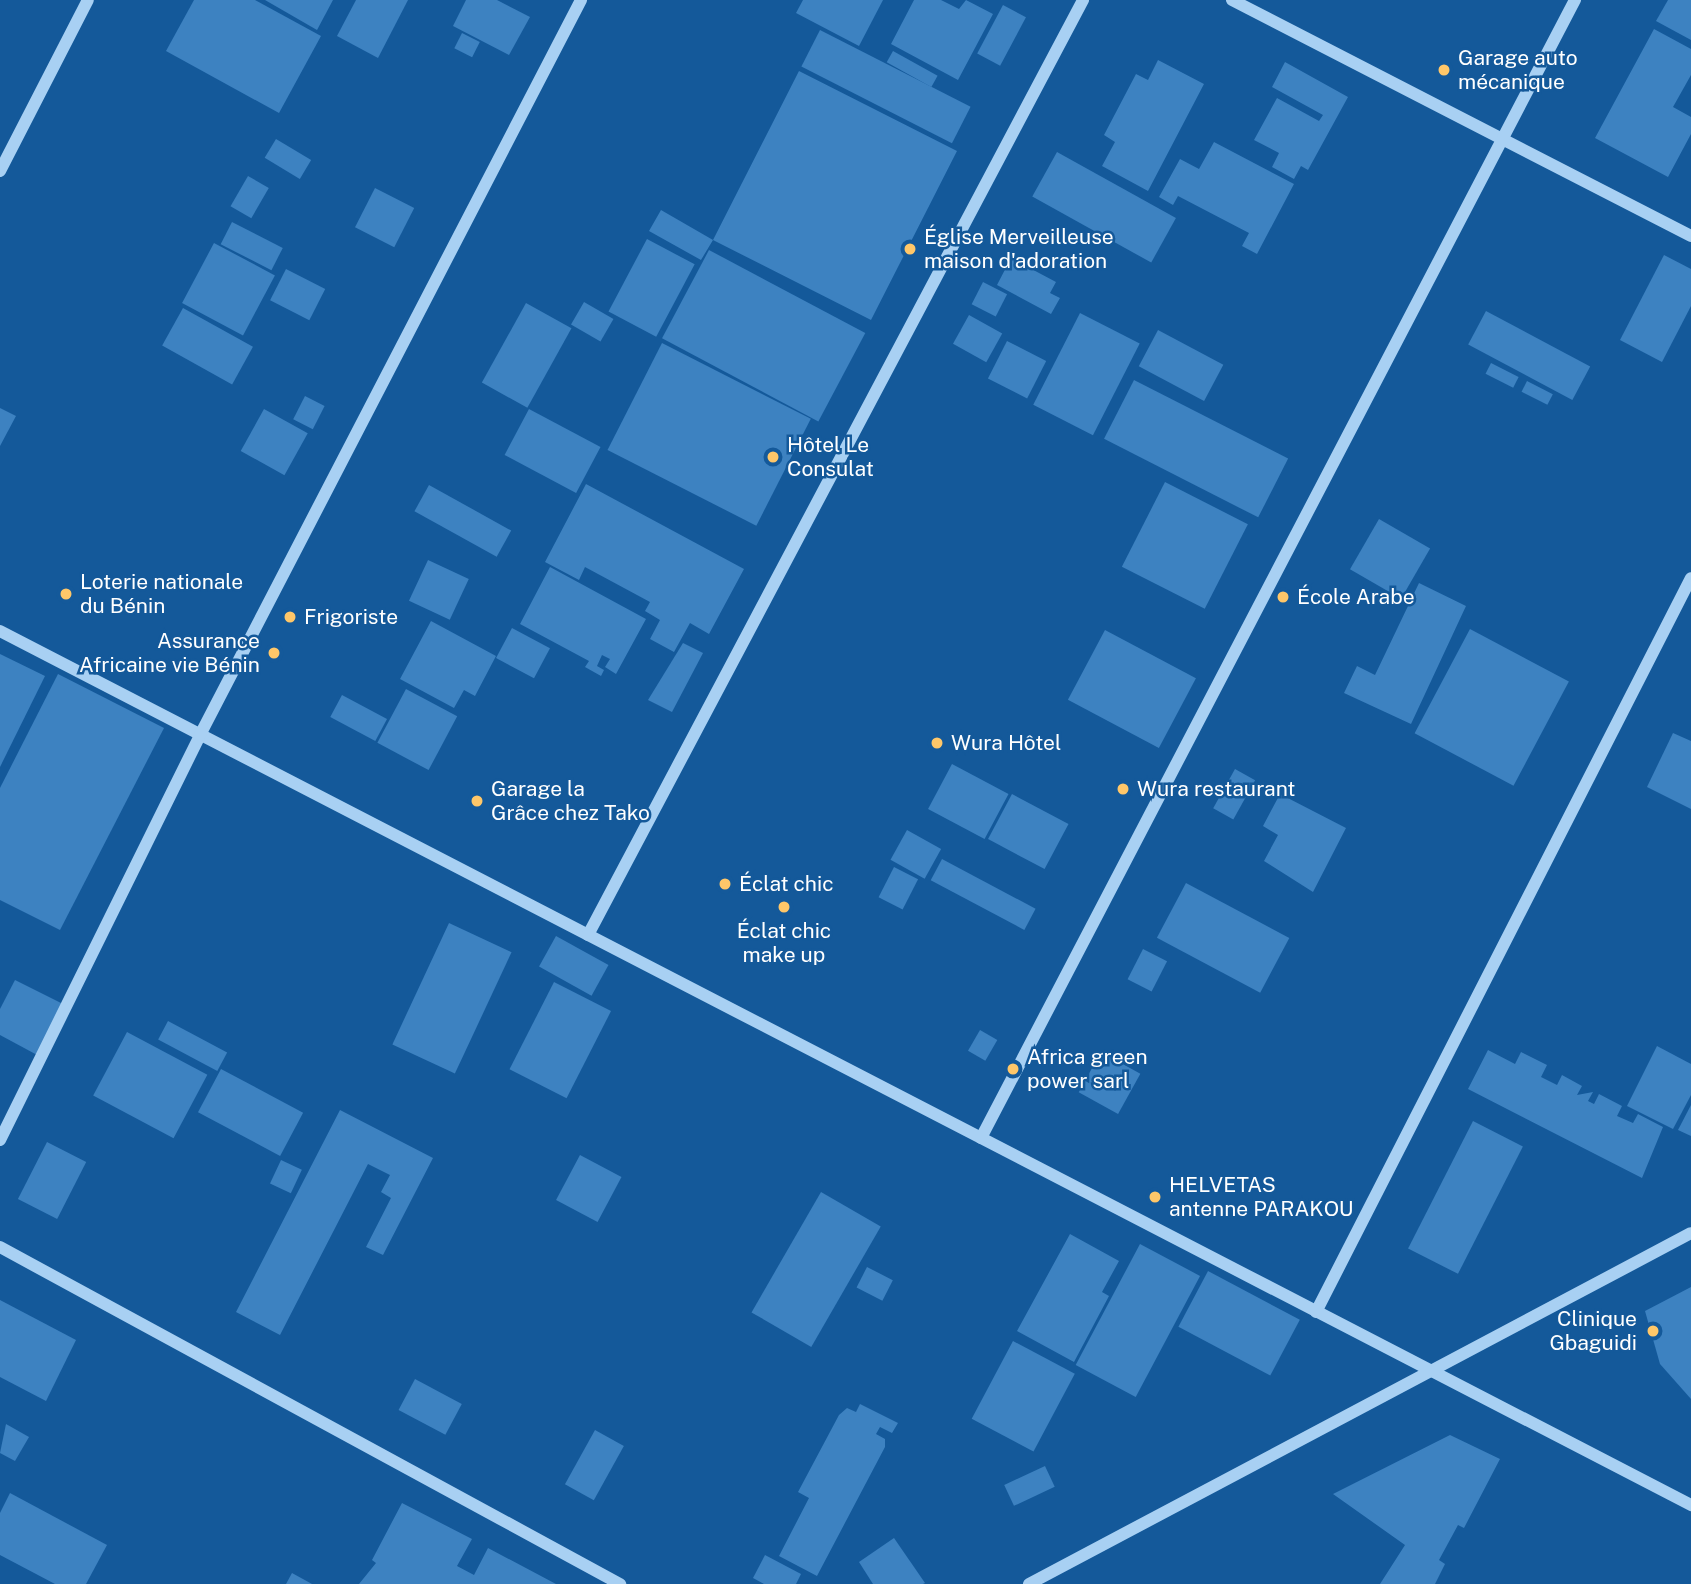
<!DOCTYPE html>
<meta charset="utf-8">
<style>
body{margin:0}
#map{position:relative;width:1691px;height:1584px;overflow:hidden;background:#14599a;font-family:"Public Sans",sans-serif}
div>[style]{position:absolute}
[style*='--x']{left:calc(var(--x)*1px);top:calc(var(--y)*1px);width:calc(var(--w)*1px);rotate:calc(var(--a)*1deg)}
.building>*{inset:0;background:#3d82c1;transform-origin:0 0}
.minor>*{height:12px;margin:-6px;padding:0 6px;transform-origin:6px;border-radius:6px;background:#a8d0f3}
.dots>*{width:19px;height:19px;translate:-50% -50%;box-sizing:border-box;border:4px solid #14599a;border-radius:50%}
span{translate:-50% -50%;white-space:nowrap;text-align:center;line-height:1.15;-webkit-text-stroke:5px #14599a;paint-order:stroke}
.poi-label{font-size:21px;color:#fff}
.left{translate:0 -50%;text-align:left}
.right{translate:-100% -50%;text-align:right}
</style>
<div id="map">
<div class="building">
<i style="clip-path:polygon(194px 0,255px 0,321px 36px,279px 113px,166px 51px)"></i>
<i style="clip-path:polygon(265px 0,333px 0,317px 30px)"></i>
<i style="clip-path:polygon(356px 0,408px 0,378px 58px,337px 36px)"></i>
<i style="clip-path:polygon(466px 0,497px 0,530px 17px,509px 55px,453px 26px)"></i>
<i style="clip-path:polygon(803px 0,883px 0,859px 46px,796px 13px)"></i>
<i style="clip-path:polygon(914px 0,941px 0,959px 9px,966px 0,993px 14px,958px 80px,891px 44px)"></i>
<i style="clip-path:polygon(1668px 0,1691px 0,1691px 40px,1656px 21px)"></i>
<i style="left:1003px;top:5px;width:26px;height:55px;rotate:28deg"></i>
<i style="clip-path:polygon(1654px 29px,1691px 49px,1691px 75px,1673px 107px,1691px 117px,1691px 134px,1668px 177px,1595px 138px)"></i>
<i style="left:820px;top:30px;width:169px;height:41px;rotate:27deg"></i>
<i style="left:462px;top:33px;width:20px;height:17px;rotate:27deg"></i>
<i style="left:893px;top:51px;width:51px;height:13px;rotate:29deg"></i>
<i style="clip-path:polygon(1158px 60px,1204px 84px,1148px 191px,1102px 166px,1115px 142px,1104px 135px,1136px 74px,1148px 80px)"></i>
<i style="clip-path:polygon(1285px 62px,1348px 97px,1308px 170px,1301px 166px,1294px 179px,1272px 167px,1279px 153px,1254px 140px,1277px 98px,1319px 121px,1323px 115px,1272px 87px)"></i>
<i style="clip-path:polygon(799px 71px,957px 151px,871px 320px,713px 240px,701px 260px,649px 231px,661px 210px,713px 240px)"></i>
<i style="left:276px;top:139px;width:41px;height:22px;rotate:31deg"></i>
<i style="clip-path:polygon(1214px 142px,1294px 184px,1257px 254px,1242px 246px,1249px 233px,1178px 196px,1173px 205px,1159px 197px,1180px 159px,1199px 169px)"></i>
<i style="left:1057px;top:152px;width:136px;height:51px;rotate:29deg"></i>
<i style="left:248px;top:176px;width:24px;height:35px;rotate:30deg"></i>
<i style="left:375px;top:188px;width:44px;height:44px;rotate:27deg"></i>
<i style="left:232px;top:222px;width:57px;height:25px;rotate:27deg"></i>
<i style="left:647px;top:239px;width:54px;height:82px;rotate:28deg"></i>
<i style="left:214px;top:243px;width:69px;height:68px;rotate:28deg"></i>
<i style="left:709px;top:250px;width:177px;height:100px;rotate:28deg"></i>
<i style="clip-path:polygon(1664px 255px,1691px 269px,1691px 306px,1662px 362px,1620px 340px)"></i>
<i style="clip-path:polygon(1011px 258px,1056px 282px,1050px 293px,1060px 298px,1051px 314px,997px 285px)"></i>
<i style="left:286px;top:269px;width:44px;height:35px;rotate:27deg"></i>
<i style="left:983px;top:282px;width:27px;height:25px;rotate:27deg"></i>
<i style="left:584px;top:302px;width:34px;height:26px;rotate:30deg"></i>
<i style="left:526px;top:303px;width:52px;height:91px;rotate:29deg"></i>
<i style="left:183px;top:308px;width:80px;height:43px;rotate:29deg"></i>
<i style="left:1486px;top:311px;width:118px;height:38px;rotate:28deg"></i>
<i style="left:1080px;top:313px;width:67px;height:103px;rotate:27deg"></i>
<i style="left:969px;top:315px;width:38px;height:33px;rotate:29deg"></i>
<i style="left:1158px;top:330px;width:74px;height:41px;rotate:28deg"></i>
<i style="left:1007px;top:341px;width:44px;height:42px;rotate:27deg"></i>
<i style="left:662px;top:343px;width:167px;height:120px;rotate:27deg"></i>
<i style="left:1491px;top:363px;width:31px;height:12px;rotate:27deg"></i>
<i style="left:1134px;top:380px;width:173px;height:66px;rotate:27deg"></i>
<i style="left:1527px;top:381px;width:29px;height:12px;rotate:27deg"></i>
<i style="left:305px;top:396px;width:22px;height:26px;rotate:27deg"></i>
<i style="clip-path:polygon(0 408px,16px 416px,0 446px)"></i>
<i style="left:264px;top:409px;width:50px;height:48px;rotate:29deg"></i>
<i style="left:529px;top:409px;width:81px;height:52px;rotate:28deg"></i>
<i style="left:1165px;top:482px;width:93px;height:95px;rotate:27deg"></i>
<i style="clip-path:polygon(586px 484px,744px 569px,709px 634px,690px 623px,674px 652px,650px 639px,660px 620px,645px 611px,650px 602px,585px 567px,579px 580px,545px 562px)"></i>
<i style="left:429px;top:485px;width:94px;height:30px;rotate:29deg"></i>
<i style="left:1379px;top:519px;width:59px;height:58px;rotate:30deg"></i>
<i style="left:428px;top:560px;width:45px;height:45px;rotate:25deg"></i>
<i style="clip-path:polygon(550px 567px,646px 619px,616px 674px,605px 667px,610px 659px,602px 655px,597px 666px,604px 670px,601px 676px,585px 667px,589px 661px,520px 624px)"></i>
<i style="clip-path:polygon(1419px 583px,1466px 606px,1411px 724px,1344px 693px,1357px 666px,1375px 675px)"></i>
<i style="clip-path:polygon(431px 621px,496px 656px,475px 696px,464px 690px,454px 708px,400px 679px)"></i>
<i style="left:512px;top:628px;width:43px;height:34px;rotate:28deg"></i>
<i style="left:1470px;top:629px;width:112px;height:118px;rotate:28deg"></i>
<i style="left:1105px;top:630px;width:103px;height:79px;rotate:28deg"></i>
<i style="clip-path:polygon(683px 643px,703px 653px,672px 712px,648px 700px)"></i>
<i style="clip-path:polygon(0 654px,45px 676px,0 767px)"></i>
<i style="clip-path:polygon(58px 674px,164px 728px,60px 930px,0 900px,0 788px)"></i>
<i style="left:406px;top:689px;width:58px;height:61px;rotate:28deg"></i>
<i style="left:342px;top:695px;width:51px;height:25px;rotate:28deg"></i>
<i style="clip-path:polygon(1673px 733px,1691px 741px,1691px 809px,1647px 787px)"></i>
<i style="left:952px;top:764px;width:64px;height:51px;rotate:28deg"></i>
<i style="left:1235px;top:769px;width:23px;height:45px;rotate:29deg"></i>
<i style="left:1012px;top:794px;width:64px;height:51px;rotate:28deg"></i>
<i style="clip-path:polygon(1280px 794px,1346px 828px,1313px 892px,1264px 861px,1278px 835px,1263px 826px)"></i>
<i style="left:907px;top:830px;width:39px;height:34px;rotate:29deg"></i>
<i style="left:942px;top:859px;width:106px;height:24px;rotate:28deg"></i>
<i style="left:894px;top:867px;width:27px;height:34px;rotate:27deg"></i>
<i style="left:1186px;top:883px;width:117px;height:62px;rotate:28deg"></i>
<i style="left:449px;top:923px;width:69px;height:134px;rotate:25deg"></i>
<i style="left:556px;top:936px;width:60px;height:35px;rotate:29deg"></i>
<i style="left:1143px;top:949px;width:27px;height:34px;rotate:27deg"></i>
<i style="clip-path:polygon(15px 980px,65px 1005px,39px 1056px,0 1035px,0 1009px)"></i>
<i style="left:554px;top:982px;width:64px;height:98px;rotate:27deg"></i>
<i style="left:168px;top:1021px;width:67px;height:21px;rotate:28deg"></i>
<i style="left:980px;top:1030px;width:20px;height:24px;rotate:30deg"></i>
<i style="left:127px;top:1032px;width:91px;height:72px;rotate:28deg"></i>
<i style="clip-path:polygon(1657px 1046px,1691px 1064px,1691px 1095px,1673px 1129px,1627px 1106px)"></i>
<i style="clip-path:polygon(1488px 1050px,1515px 1064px,1521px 1052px,1547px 1065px,1541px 1077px,1557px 1085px,1562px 1075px,1582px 1086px,1577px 1095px,1593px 1092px,1588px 1101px,1594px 1104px,1599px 1094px,1622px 1106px,1617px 1116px,1633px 1123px,1638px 1114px,1663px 1127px,1642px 1178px,1468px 1089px)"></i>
<i style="left:1101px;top:1052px;width:45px;height:46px;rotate:29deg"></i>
<i style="left:221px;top:1069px;width:93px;height:49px;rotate:28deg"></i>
<i style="clip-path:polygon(1691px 1105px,1691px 1136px,1678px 1130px)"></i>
<i style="clip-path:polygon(340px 1110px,433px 1158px,383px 1255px,366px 1247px,391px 1198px,381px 1192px,390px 1175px,368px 1164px,280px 1335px,236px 1312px)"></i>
<i style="left:1473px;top:1121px;width:56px;height:143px;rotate:27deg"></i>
<i style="left:47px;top:1142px;width:44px;height:64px;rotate:27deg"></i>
<i style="left:580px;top:1155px;width:47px;height:51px;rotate:28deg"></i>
<i style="left:281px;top:1160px;width:23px;height:26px;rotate:25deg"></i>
<i style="left:821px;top:1192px;width:69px;height:139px;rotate:30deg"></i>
<i style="clip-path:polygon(1070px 1234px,1119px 1261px,1102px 1292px,1109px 1296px,1074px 1362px,1017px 1331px)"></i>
<i style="left:1140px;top:1244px;width:68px;height:137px;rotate:28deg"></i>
<i style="left:867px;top:1267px;width:29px;height:23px;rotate:27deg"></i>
<i style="left:1208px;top:1271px;width:104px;height:63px;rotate:28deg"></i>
<i style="clip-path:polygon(1691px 1287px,1691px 1399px,1660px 1364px,1645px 1311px)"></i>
<i style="clip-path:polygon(0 1300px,76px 1340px,46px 1401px,0 1377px)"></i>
<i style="left:1013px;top:1341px;width:70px;height:88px;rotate:28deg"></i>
<i style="left:415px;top:1379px;width:53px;height:35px;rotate:28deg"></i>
<i style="clip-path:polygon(860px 1404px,898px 1423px,892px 1433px,880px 1427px,876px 1434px,885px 1439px,885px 1447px,817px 1576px,779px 1556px,809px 1498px,798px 1492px,839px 1415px,847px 1408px,856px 1412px)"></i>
<i style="clip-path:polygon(6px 1424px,29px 1437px,15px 1461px,0 1453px)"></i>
<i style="left:595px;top:1430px;width:33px;height:62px;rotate:29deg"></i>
<i style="clip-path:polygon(1450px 1435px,1500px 1459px,1464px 1528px,1458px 1525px,1439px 1560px,1445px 1564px,1435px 1584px,1380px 1584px,1405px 1545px,1333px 1494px)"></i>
<i style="left:1045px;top:1466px;width:23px;height:45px;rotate:65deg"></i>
<i style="clip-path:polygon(10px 1493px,107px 1545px,86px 1584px,55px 1584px,0 1555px,0 1513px)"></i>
<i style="clip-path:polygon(402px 1503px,472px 1539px,457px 1566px,474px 1575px,488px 1548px,556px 1584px,359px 1584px,376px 1563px,372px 1560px)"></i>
<i style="clip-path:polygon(894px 1538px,925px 1583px,923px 1584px,873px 1584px,859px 1562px)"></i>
<i style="clip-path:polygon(765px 1555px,801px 1574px,796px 1584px,764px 1584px,753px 1578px)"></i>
<i style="clip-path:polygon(292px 1573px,312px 1584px,286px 1584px)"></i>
</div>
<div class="minor">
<i style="--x:1232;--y:0;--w:516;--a:27.21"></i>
<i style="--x:0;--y:171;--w:192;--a:-62.8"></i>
<i style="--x:0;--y:631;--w:1904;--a:27.33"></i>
<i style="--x:588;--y:935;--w:1058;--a:-62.1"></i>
<i style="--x:981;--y:1138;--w:1284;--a:-62.44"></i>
<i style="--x:0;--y:1140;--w:452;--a:-63.7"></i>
<i style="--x:200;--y:735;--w:828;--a:-62.6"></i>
<i style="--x:0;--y:1247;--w:706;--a:28.53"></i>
<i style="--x:1316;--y:1312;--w:824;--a:-62.94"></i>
<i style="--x:1029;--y:1584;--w:749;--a:-27.93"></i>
</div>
<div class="dots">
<i style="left:1444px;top:70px;background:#ffc769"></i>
<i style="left:910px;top:249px;background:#ffc769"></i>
<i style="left:773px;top:457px;background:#ffc769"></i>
<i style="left:66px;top:594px;background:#ffc769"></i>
<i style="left:1283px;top:597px;background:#ffc769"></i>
<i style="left:290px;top:617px;background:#ffc769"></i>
<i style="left:274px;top:653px;background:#ffc769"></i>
<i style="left:937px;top:743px;background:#ffc769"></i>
<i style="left:1123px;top:789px;background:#ffc769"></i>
<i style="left:477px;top:801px;background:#ffc769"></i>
<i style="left:725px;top:884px;background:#ffc769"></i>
<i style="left:784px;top:907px;background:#ffc769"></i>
<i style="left:1013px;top:1069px;background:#ffc769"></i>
<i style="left:1155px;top:1197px;background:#ffc769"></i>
<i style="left:1653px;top:1331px;background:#ffc769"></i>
</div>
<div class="poi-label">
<span class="left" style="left:1458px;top:70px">Garage auto<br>mécanique</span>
<span class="left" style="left:924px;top:249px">Église Merveilleuse<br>maison d'adoration</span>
<span class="left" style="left:787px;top:457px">Hôtel Le<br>Consulat</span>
<span class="left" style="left:80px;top:594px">Loterie nationale<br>du Bénin</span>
<span class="left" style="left:1297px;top:597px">École Arabe</span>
<span class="left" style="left:304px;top:617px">Frigoriste</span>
<span class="right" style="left:260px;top:653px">Assurance<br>Africaine vie Bénin</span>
<span class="left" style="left:951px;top:743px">Wura Hôtel</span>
<span class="left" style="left:491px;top:801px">Garage la<br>Grâce chez Tako</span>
<span class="left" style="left:1137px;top:789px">Wura restaurant</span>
<span class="left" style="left:739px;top:884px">Éclat chic</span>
<span style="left:784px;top:943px">Éclat chic<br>make up</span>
<span class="left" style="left:1027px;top:1069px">Africa green<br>power sarl</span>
<span class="left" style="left:1169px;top:1197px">HELVETAS<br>antenne PARAKOU</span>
<span class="right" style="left:1637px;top:1331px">Clinique<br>Gbaguidi</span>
</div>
</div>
